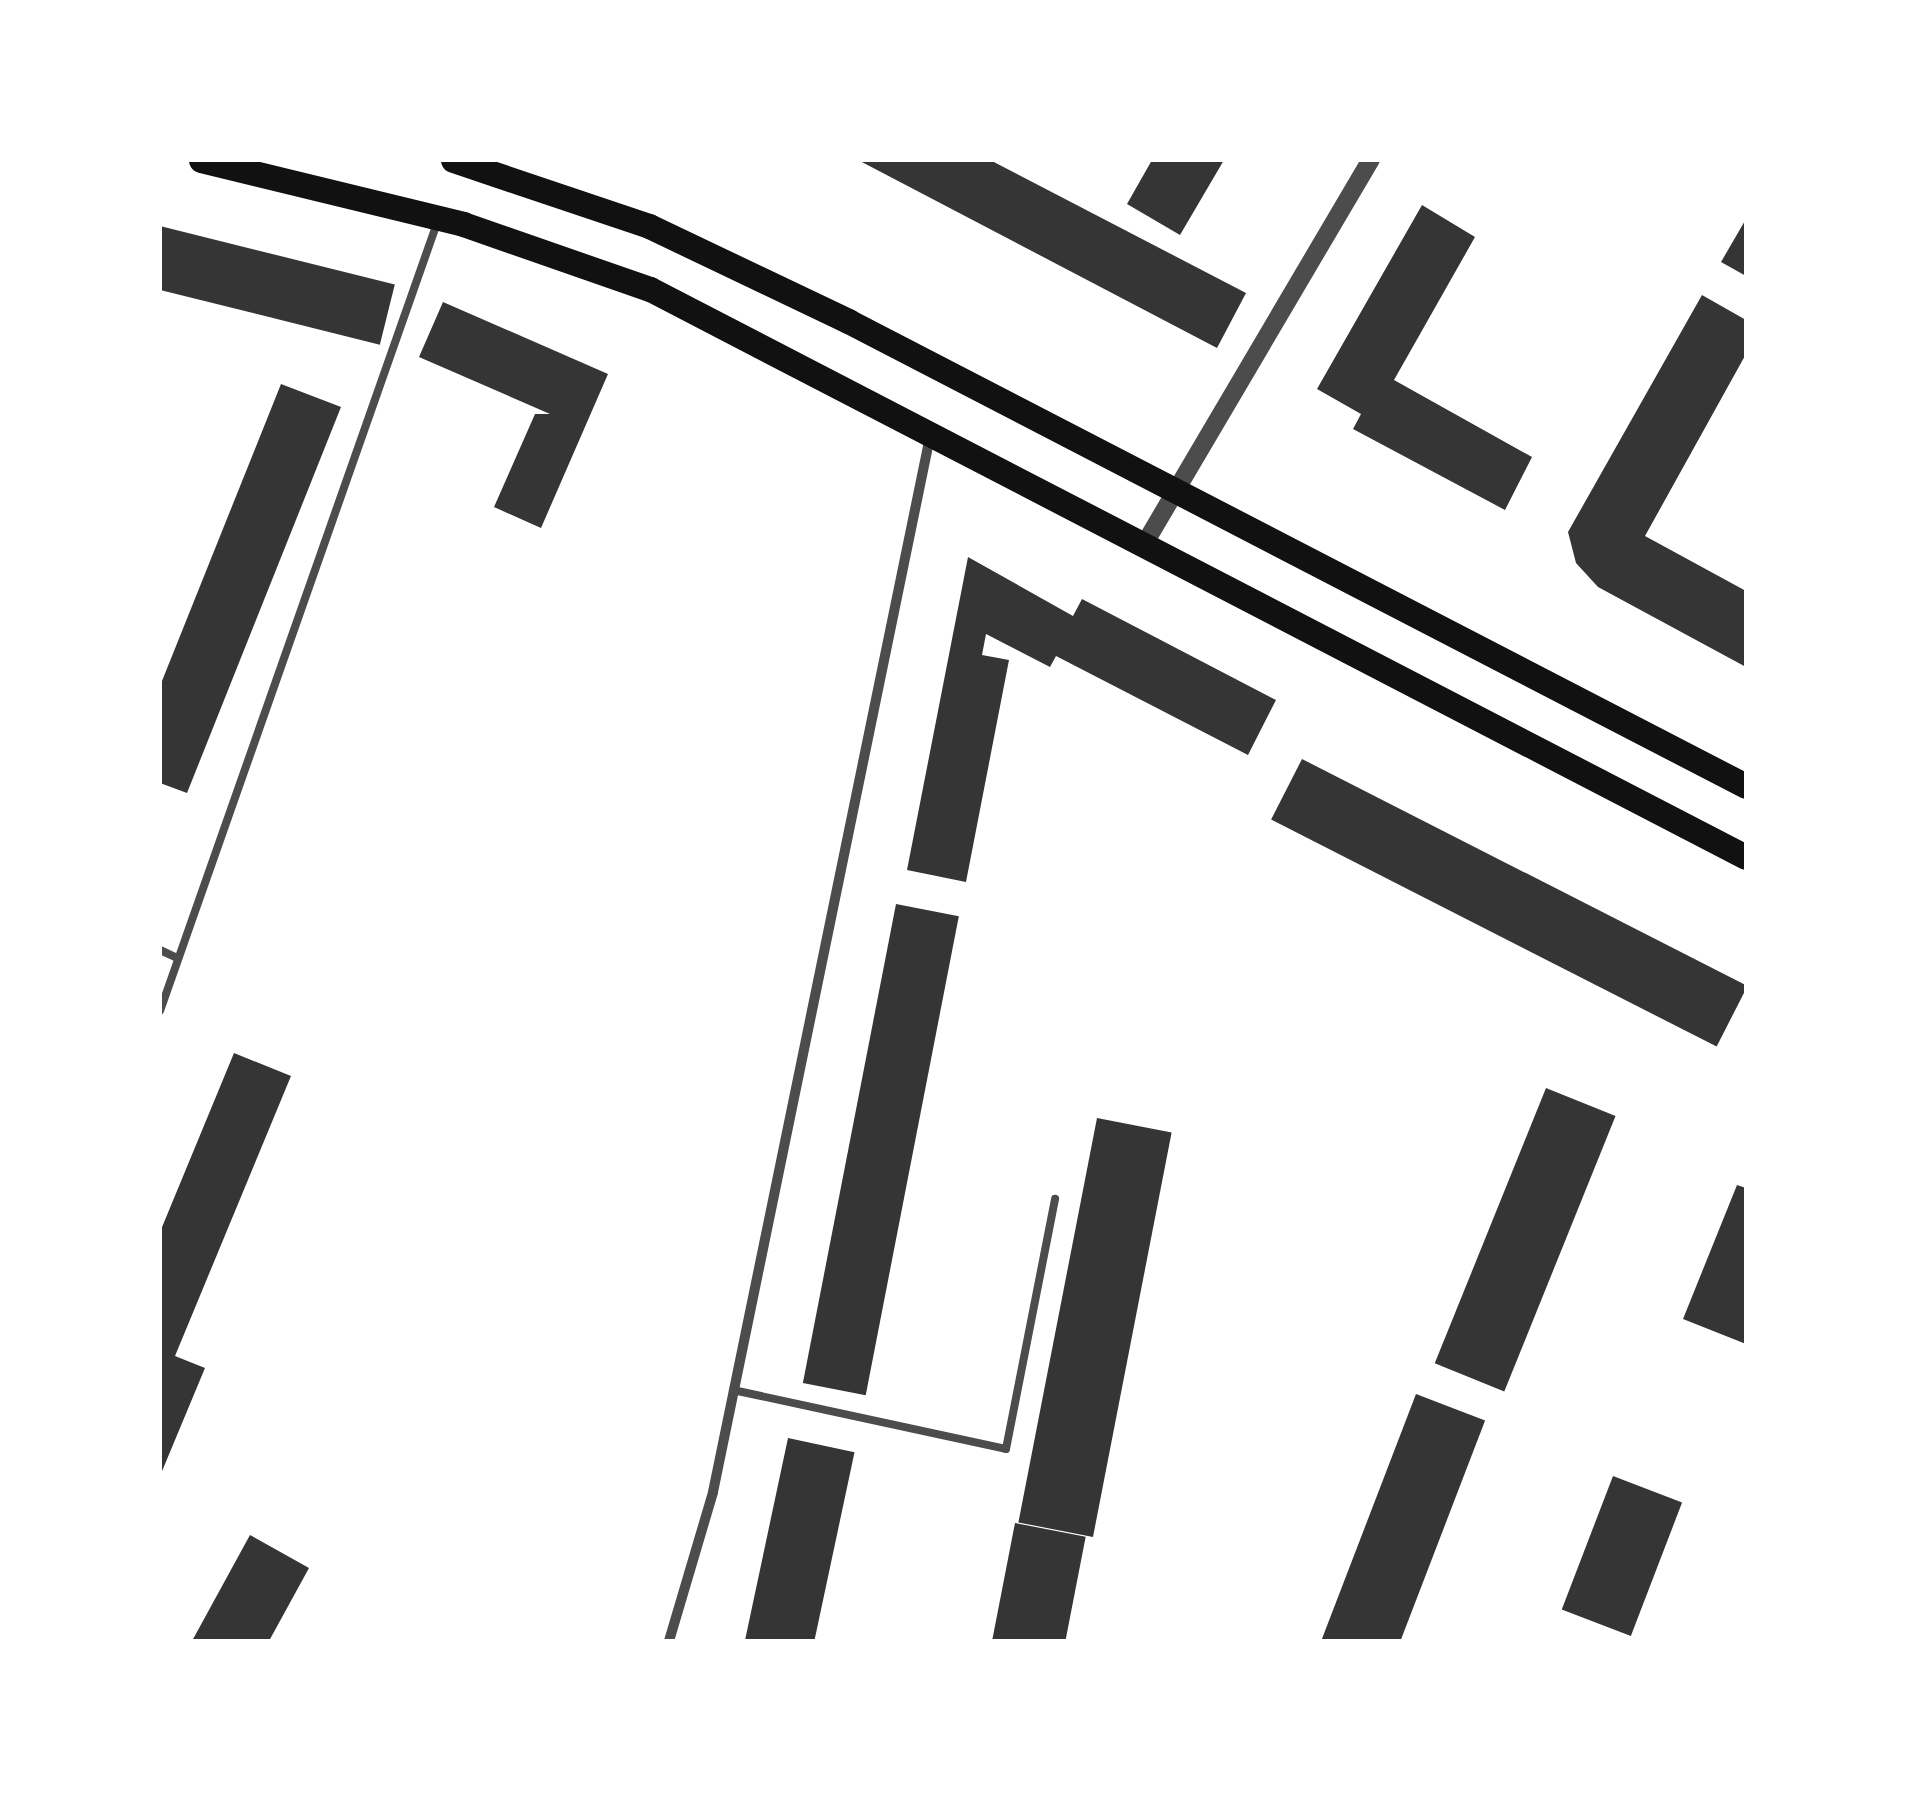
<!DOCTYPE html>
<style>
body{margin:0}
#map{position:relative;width:1906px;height:1801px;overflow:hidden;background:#fff;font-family:"Space Grotesk",sans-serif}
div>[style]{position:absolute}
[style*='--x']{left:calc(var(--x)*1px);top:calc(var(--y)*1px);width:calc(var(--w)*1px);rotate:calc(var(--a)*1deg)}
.building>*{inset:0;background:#353535;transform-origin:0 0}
.service>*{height:8px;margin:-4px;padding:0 4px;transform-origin:4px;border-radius:4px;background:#4c4c4c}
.minor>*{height:10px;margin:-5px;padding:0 5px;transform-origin:5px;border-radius:5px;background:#4c4c4c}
.tertiary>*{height:18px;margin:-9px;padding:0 9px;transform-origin:9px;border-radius:9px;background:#4c4c4c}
.primary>*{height:25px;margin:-12.5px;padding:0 12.5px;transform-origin:12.5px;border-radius:12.5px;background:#111}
span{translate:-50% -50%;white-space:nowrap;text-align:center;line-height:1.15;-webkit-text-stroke:9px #fff;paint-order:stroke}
.frame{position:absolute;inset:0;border:162px solid #fff;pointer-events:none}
</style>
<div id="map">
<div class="building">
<i style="clip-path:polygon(858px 160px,990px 160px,1246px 293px,1217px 348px)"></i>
<i style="clip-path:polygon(1152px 160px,1224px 160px,1180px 235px,1127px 204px)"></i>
<i style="clip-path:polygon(1422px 205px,1475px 237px,1394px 380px,1532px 457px,1505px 510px,1353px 429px,1361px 414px,1317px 389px)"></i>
<i style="clip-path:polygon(1746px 219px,1746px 276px,1721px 262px)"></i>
<i style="left:160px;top:226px;width:242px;height:62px;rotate:14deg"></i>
<i style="clip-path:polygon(1702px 295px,1746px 320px,1746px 354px,1645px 536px,1746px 591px,1746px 667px,1598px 587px,1576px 563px,1568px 532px)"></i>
<i style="clip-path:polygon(443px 302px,608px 374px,541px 528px,494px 507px,535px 414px,550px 414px,419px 357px)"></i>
<i style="clip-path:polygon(281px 384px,341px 407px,187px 793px,160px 783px,160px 686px)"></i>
<i style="clip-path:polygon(968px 557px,1073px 616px,1082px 599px,1276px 700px,1248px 755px,1056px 656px,1050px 667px,986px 634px,982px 655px,1009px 660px,966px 882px,907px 870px)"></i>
<i style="left:1302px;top:759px;width:500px;height:68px;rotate:27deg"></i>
<i style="left:896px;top:904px;width:64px;height:488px;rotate:11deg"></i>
<i style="clip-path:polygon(234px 1053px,291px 1076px,175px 1356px,205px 1368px,160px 1476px,160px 1232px)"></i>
<i style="left:1546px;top:1088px;width:75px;height:297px;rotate:22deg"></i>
<i style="left:1097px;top:1118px;width:76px;height:412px;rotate:11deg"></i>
<i style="clip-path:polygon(1737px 1185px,1746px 1188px,1746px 1344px,1683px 1319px)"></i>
<i style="left:1416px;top:1394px;width:74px;height:266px;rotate:21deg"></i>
<i style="left:788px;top:1438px;width:68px;height:208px;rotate:12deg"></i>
<i style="left:1613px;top:1476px;width:74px;height:143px;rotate:21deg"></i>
<i style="left:1015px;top:1523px;width:72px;height:120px;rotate:11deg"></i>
<i style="clip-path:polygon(250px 1535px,309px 1568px,269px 1641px,192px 1641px)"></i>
</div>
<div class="service">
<i style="--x:160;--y:950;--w:17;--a:25"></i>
<i style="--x:160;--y:1011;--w:835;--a:-70.63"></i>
<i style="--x:733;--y:1390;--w:279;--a:12.2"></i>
<i style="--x:1006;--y:1449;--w:255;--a:-78.9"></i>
</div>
<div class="minor">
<i style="--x:669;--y:1641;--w:155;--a:-73.5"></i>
<i style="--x:713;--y:1492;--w:1077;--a:-78.38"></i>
</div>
<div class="tertiary">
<i style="--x:1145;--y:543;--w:445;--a:-59.5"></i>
</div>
<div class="primary">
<i style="--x:201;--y:160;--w:270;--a:13.7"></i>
<i style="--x:463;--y:224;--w:198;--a:19.2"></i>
<i style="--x:650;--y:289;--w:1234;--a:27.4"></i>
<i style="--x:453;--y:160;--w:207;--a:18.6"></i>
<i style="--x:649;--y:226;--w:221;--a:25.5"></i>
<i style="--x:848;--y:321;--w:1011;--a:27.38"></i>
</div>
<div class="frame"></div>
</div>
